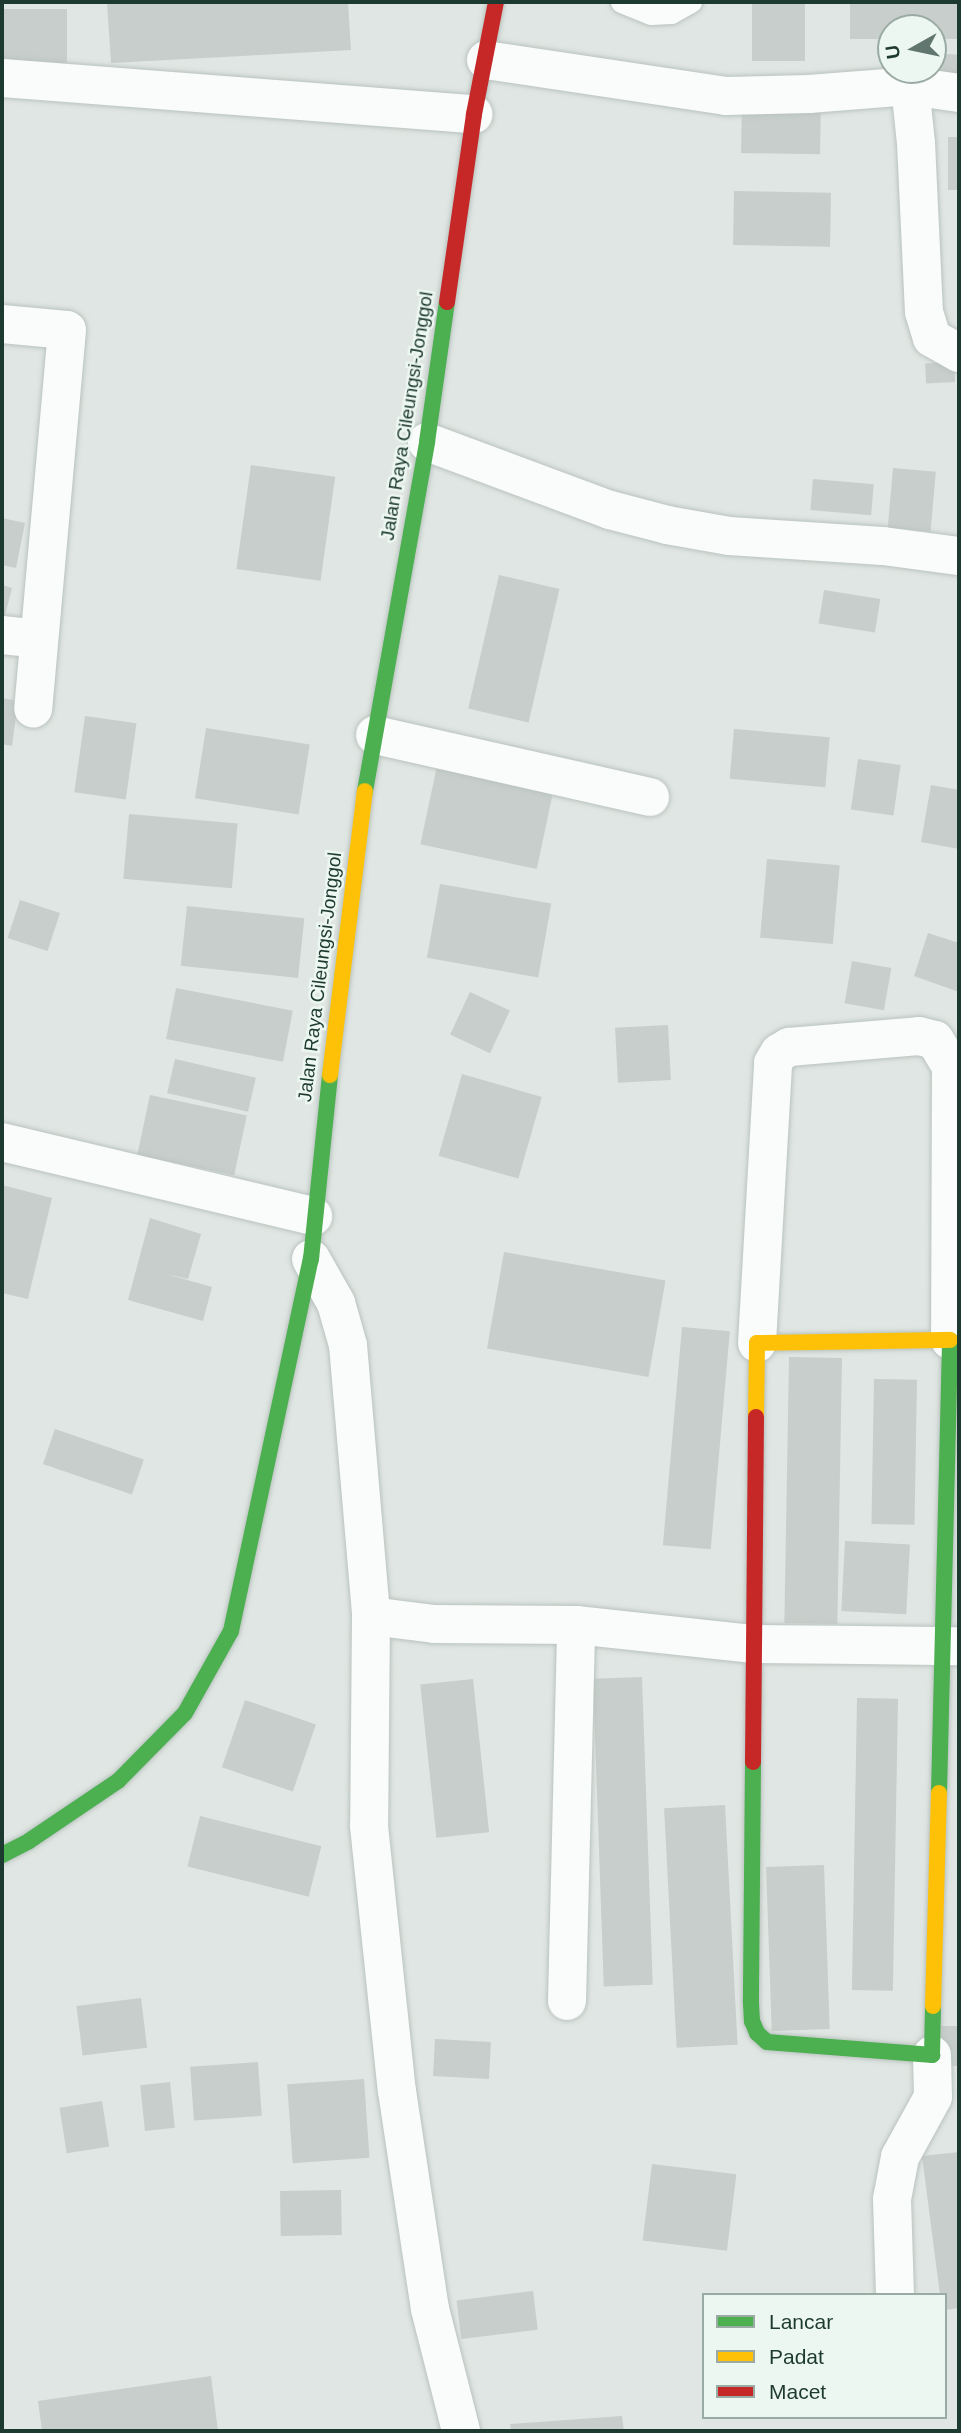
<!DOCTYPE html>
<style>
body{margin:0}
#map{position:relative;width:961px;height:2433px;overflow:hidden;background:#e0e6e3;font-family:Arial,sans-serif}
div>[style]{position:absolute}
[style*='--x']{left:calc(var(--x)*1px);top:calc(var(--y)*1px);width:calc(var(--w)*1px);rotate:calc(var(--a)*1deg)}
.building>*{inset:0;background:#c7cecb;transform-origin:0 0}
.roads{filter:drop-shadow(0 0 2px #b9c3bf) drop-shadow(0 0 2px #b9c3bf)}
.lane>*{height:21px;margin:-10.5px;padding:0 10.5px;transform-origin:10.5px;border-radius:10.5px;background:#fafbfb}
.street>*{height:38px;margin:-19px;padding:0 19px;transform-origin:19px;border-radius:19px;background:#fafbfb}
.fast>*{height:16px;margin:-8px;padding:0 8px;transform-origin:8px;border-radius:8px;background:#4caf50}
.slow>*{height:16px;margin:-8px;padding:0 8px;transform-origin:8px;border-radius:8px;background:#ffc107}
.jam>*{height:16px;margin:-8px;padding:0 8px;transform-origin:8px;border-radius:8px;background:#c62828}
span{translate:-50% -50%;white-space:nowrap;text-align:center;line-height:1.15;-webkit-text-stroke:5px #edf7f1;paint-order:stroke}
.street-label{font-size:19px;color:#1d3a31}
.frame{position:absolute;inset:0;border:4px solid #1d3a31;pointer-events:none}
.legend{position:absolute;left:702px;top:2293px;width:245px;height:126px;box-sizing:border-box;background:#edf7f1;border:2px solid #9aaba4;margin:0;padding:9px 12px;list-style:none;font-size:21px;color:#1d3a31}
.legend li{display:flex;align-items:center;gap:14px;height:35px}
.legend b{width:35px;border:2px solid #9aaba4}
.north{position:absolute;left:877px;top:14px;width:70px;height:70px;box-sizing:border-box;background:#edf7f1;border:2px solid #9aaba4;border-radius:50%;rotate:261deg;font-size:19px;font-weight:700;line-height:28px;text-align:center;color:#1d3a31}
.north::after{content:'';display:block;margin:auto;width:24px;height:32px;background:#61766f;clip-path:polygon(50% 0,100% 100%,50% 72%,0 100%)}
</style>
<div id="map">
<div class="building">
<i style="clip-path:polygon(107px 2px,348px 2px,351px 50px,111px 63px)"></i>
<i style="left:752px;top:2px;width:53px;height:59px"></i>
<i style="clip-path:polygon(850px 2px,959px 2px,959px 39px,933px 39px,933px 28px,891px 28px,891px 39px,850px 39px)"></i>
<i style="left:2px;top:9px;width:65px;height:60px"></i>
<i style="left:933px;top:53px;width:26px;height:29px;rotate:4deg"></i>
<i style="left:742px;top:99px;width:79px;height:54px;rotate:1deg"></i>
<i style="left:948px;top:137px;width:11px;height:53px"></i>
<i style="left:734px;top:191px;width:97px;height:54px;rotate:1deg"></i>
<i style="left:954px;top:362px;width:20px;height:29px;rotate:87deg"></i>
<i style="left:251px;top:465px;width:85px;height:105px;rotate:8deg"></i>
<i style="left:893px;top:468px;width:43px;height:60px;rotate:5deg"></i>
<i style="left:813px;top:479px;width:61px;height:31px;rotate:5deg"></i>
<i style="clip-path:polygon(2px 518px,25px 523px,16px 568px,2px 565px)"></i>
<i style="left:499px;top:575px;width:62px;height:137px;rotate:13deg"></i>
<i style="clip-path:polygon(2px 585px,12px 588px,3px 623px,2px 623px)"></i>
<i style="left:824px;top:590px;width:57px;height:34px;rotate:9deg"></i>
<i style="clip-path:polygon(2px 698px,18px 701px,12px 746px,2px 744px)"></i>
<i style="left:85px;top:716px;width:52px;height:77px;rotate:8deg"></i>
<i style="left:206px;top:728px;width:105px;height:71px;rotate:9deg"></i>
<i style="left:734px;top:729px;width:96px;height:50px;rotate:5deg"></i>
<i style="left:858px;top:759px;width:43px;height:51px;rotate:8deg"></i>
<i style="left:437px;top:766px;width:119px;height:80px;rotate:12deg"></i>
<i style="clip-path:polygon(931px 785px,959px 790px,959px 849px,921px 842px)"></i>
<i style="left:129px;top:814px;width:109px;height:65px;rotate:5deg"></i>
<i style="left:767px;top:859px;width:73px;height:79px;rotate:5deg"></i>
<i style="left:440px;top:884px;width:113px;height:75px;rotate:10deg"></i>
<i style="left:20px;top:900px;width:42px;height:40px;rotate:18deg"></i>
<i style="left:187px;top:906px;width:118px;height:60px;rotate:6deg"></i>
<i style="clip-path:polygon(928px 933px,959px 943px,959px 992px,914px 976px)"></i>
<i style="left:852px;top:961px;width:40px;height:43px;rotate:10deg"></i>
<i style="left:176px;top:988px;width:119px;height:52px;rotate:11deg"></i>
<i style="left:470px;top:992px;width:44px;height:47px;rotate:25deg"></i>
<i style="left:668px;top:1025px;width:55px;height:53px;rotate:87deg"></i>
<i style="left:175px;top:1059px;width:83px;height:35px;rotate:13deg"></i>
<i style="left:462px;top:1074px;width:83px;height:85px;rotate:16deg"></i>
<i style="left:150px;top:1095px;width:99px;height:61px;rotate:12deg"></i>
<i style="clip-path:polygon(2px 1185px,52px 1198px,28px 1299px,2px 1293px)"></i>
<i style="clip-path:polygon(150px 1218px,201px 1234px,188px 1279px,166px 1274px,212px 1287px,203px 1321px,128px 1300px)"></i>
<i style="left:504px;top:1252px;width:164px;height:98px;rotate:10deg"></i>
<i style="left:682px;top:1327px;width:48px;height:219px;rotate:5deg"></i>
<i style="left:789px;top:1357px;width:53px;height:266px;rotate:1deg"></i>
<i style="left:874px;top:1379px;width:43px;height:145px;rotate:1deg"></i>
<i style="left:55px;top:1429px;width:94px;height:37px;rotate:19deg"></i>
<i style="left:845px;top:1541px;width:65px;height:70px;rotate:3deg"></i>
<i style="left:642px;top:1677px;width:308px;height:49px;rotate:88deg"></i>
<i style="left:473px;top:1679px;width:154px;height:53px;rotate:84deg"></i>
<i style="left:857px;top:1698px;width:41px;height:292px;rotate:1deg"></i>
<i style="left:245px;top:1700px;width:75px;height:71px;rotate:19deg"></i>
<i style="left:725px;top:1805px;width:240px;height:61px;rotate:87deg"></i>
<i style="left:200px;top:1816px;width:125px;height:52px;rotate:14deg"></i>
<i style="left:824px;top:1865px;width:164px;height:58px;rotate:88deg"></i>
<i style="left:141px;top:1998px;width:50px;height:65px;rotate:83deg"></i>
<i style="left:941px;top:2026px;width:18px;height:40px"></i>
<i style="left:435px;top:2039px;width:56px;height:37px;rotate:3deg"></i>
<i style="left:258px;top:2062px;width:54px;height:68px;rotate:86deg"></i>
<i style="left:364px;top:2079px;width:79px;height:77px;rotate:86deg"></i>
<i style="left:170px;top:2082px;width:46px;height:30px;rotate:84deg"></i>
<i style="left:102px;top:2101px;width:46px;height:43px;rotate:81deg"></i>
<i style="clip-path:polygon(959px 2152px,959px 2308px,945px 2310px,945px 2295px,940px 2295px,922px 2156px)"></i>
<i style="left:652px;top:2164px;width:85px;height:77px;rotate:7deg"></i>
<i style="left:341px;top:2190px;width:45px;height:61px;rotate:89deg"></i>
<i style="left:533px;top:2291px;width:39px;height:77px;rotate:83deg"></i>
<i style="clip-path:polygon(211px 2376px,218px 2431px,42px 2431px,38px 2401px)"></i>
<i style="clip-path:polygon(622px 2416px,624px 2431px,511px 2431px,510px 2424px)"></i>
</div>
<div class="roads">
<div class="lane">
<i style="--x:621;--y:2;--w:32;--a:22"></i>
<i style="--x:651;--y:14;--w:20;--a:-3"></i>
<i style="--x:671;--y:13;--w:23;--a:-29"></i>
</div>
<div class="street">
<i style="--x:486;--y:60;--w:243;--a:8.5"></i>
<i style="--x:726;--y:96;--w:83;--a:-1.4"></i>
<i style="--x:809;--y:94;--w:101;--a:-4.5"></i>
<i style="--x:910;--y:86;--w:49;--a:8.1"></i>
<i style="--x:2;--y:78;--w:473;--a:4.4"></i>
<i style="--x:910;--y:86;--w:57;--a:84"></i>
<i style="--x:916;--y:143;--w:169;--a:87.3"></i>
<i style="--x:924;--y:312;--w:27;--a:73"></i>
<i style="--x:932;--y:338;--w:31;--a:29"></i>
<i style="--x:2;--y:324;--w:65;--a:5.3"></i>
<i style="--x:67;--y:330;--w:380;--a:95.1"></i>
<i style="--x:427;--y:442;--w:195;--a:20.4"></i>
<i style="--x:610;--y:510;--w:59;--a:14.7"></i>
<i style="--x:667;--y:525;--w:63;--a:10.1"></i>
<i style="--x:729;--y:536;--w:154;--a:3.7"></i>
<i style="--x:883;--y:546;--w:77;--a:7.5"></i>
<i style="--x:2;--y:635;--w:37;--a:6"></i>
<i style="--x:375;--y:735;--w:282;--a:12.7"></i>
<i style="--x:2;--y:1142;--w:320;--a:13.4"></i>
<i style="--x:311;--y:1259;--w:51;--a:60.4"></i>
<i style="--x:336;--y:1303;--w:44;--a:74.1"></i>
<i style="--x:348;--y:1345;--w:272;--a:85.1"></i>
<i style="--x:371;--y:1616;--w:210;--a:90.5"></i>
<i style="--x:369;--y:1826;--w:266;--a:84"></i>
<i style="--x:397;--y:2091;--w:220;--a:81.4"></i>
<i style="--x:430;--y:2309;--w:126;--a:75.7"></i>
<i style="--x:757;--y:1343;--w:280;--a:-86.7"></i>
<i style="--x:773;--y:1063;--w:12;--a:-59"></i>
<i style="--x:779;--y:1053;--w:12;--a:-31"></i>
<i style="--x:789;--y:1047;--w:130;--a:-4.8"></i>
<i style="--x:919;--y:1036;--w:16;--a:14"></i>
<i style="--x:935;--y:1040;--w:31;--a:59"></i>
<i style="--x:951;--y:1067;--w:273;--a:90.2"></i>
<i style="--x:371;--y:1616;--w:64;--a:7.2"></i>
<i style="--x:434;--y:1624;--w:142;--a:0.4"></i>
<i style="--x:576;--y:1625;--w:179;--a:6.1"></i>
<i style="--x:754;--y:1644;--w:205;--a:0.6"></i>
<i style="--x:567;--y:2001;--w:376;--a:-88.6"></i>
<i style="--x:895;--y:2295;--w:96;--a:-91.8"></i>
<i style="--x:892;--y:2199;--w:43;--a:-79.2"></i>
<i style="--x:900;--y:2157;--w:68;--a:-61.2"></i>
<i style="--x:933;--y:2097;--w:42;--a:-91.4"></i>
</div>
<div class="fast">
<i style="--x:365;--y:791;--w:354;--a:-79.9"></i>
<i style="--x:427;--y:442;--w:141;--a:-81.9"></i>
<i style="--x:753;--y:1762;--w:241;--a:90.5"></i>
<i style="--x:751;--y:2003;--w:18;--a:87"></i>
<i style="--x:752;--y:2021;--w:13;--a:67"></i>
<i style="--x:757;--y:2033;--w:13;--a:42"></i>
<i style="--x:767;--y:2042;--w:166;--a:4.5"></i>
<i style="--x:932;--y:2055;--w:49;--a:-88.8"></i>
<i style="--x:939;--y:1793;--w:453;--a:-88.6"></i>
<i style="--x:2;--y:1855;--w:30;--a:-27"></i>
<i style="--x:29;--y:1841;--w:107;--a:-34"></i>
<i style="--x:118;--y:1781;--w:95;--a:-45.4"></i>
<i style="--x:185;--y:1713;--w:94;--a:-60.7"></i>
<i style="--x:231;--y:1631;--w:381;--a:-77.9"></i>
<i style="--x:311;--y:1259;--w:185;--a:-84.1"></i>
</div>
<div class="slow">
<i style="--x:330;--y:1075;--w:286;--a:-83"></i>
<i style="--x:756;--y:1417;--w:74;--a:-89.2"></i>
<i style="--x:757;--y:1343;--w:193;--a:-0.9"></i>
<i style="--x:933;--y:2006;--w:213;--a:-88.4"></i>
</div>
<div class="jam">
<i style="--x:447;--y:302;--w:190;--a:-81.8"></i>
<i style="--x:474;--y:114;--w:114;--a:-78.9"></i>
<i style="--x:753;--y:1762;--w:345;--a:-89.5"></i>
</div>
</div>
<div class="street-label">
<span style="left:407px;top:416px;rotate:-81deg">Jalan Raya Cileungsi-Jonggol</span>
<span style="left:320px;top:977px;rotate:-83deg">Jalan Raya Cileungsi-Jonggol</span>
</div>
<div class="frame"></div>
<ul class="legend">
<li><b style="height:9px;background:#4caf50"></b>Lancar</li>
<li><b style="height:9px;background:#ffc107"></b>Padat</li>
<li><b style="height:9px;background:#c62828"></b>Macet</li>
</ul>
<div class="north">U</div>
</div>
